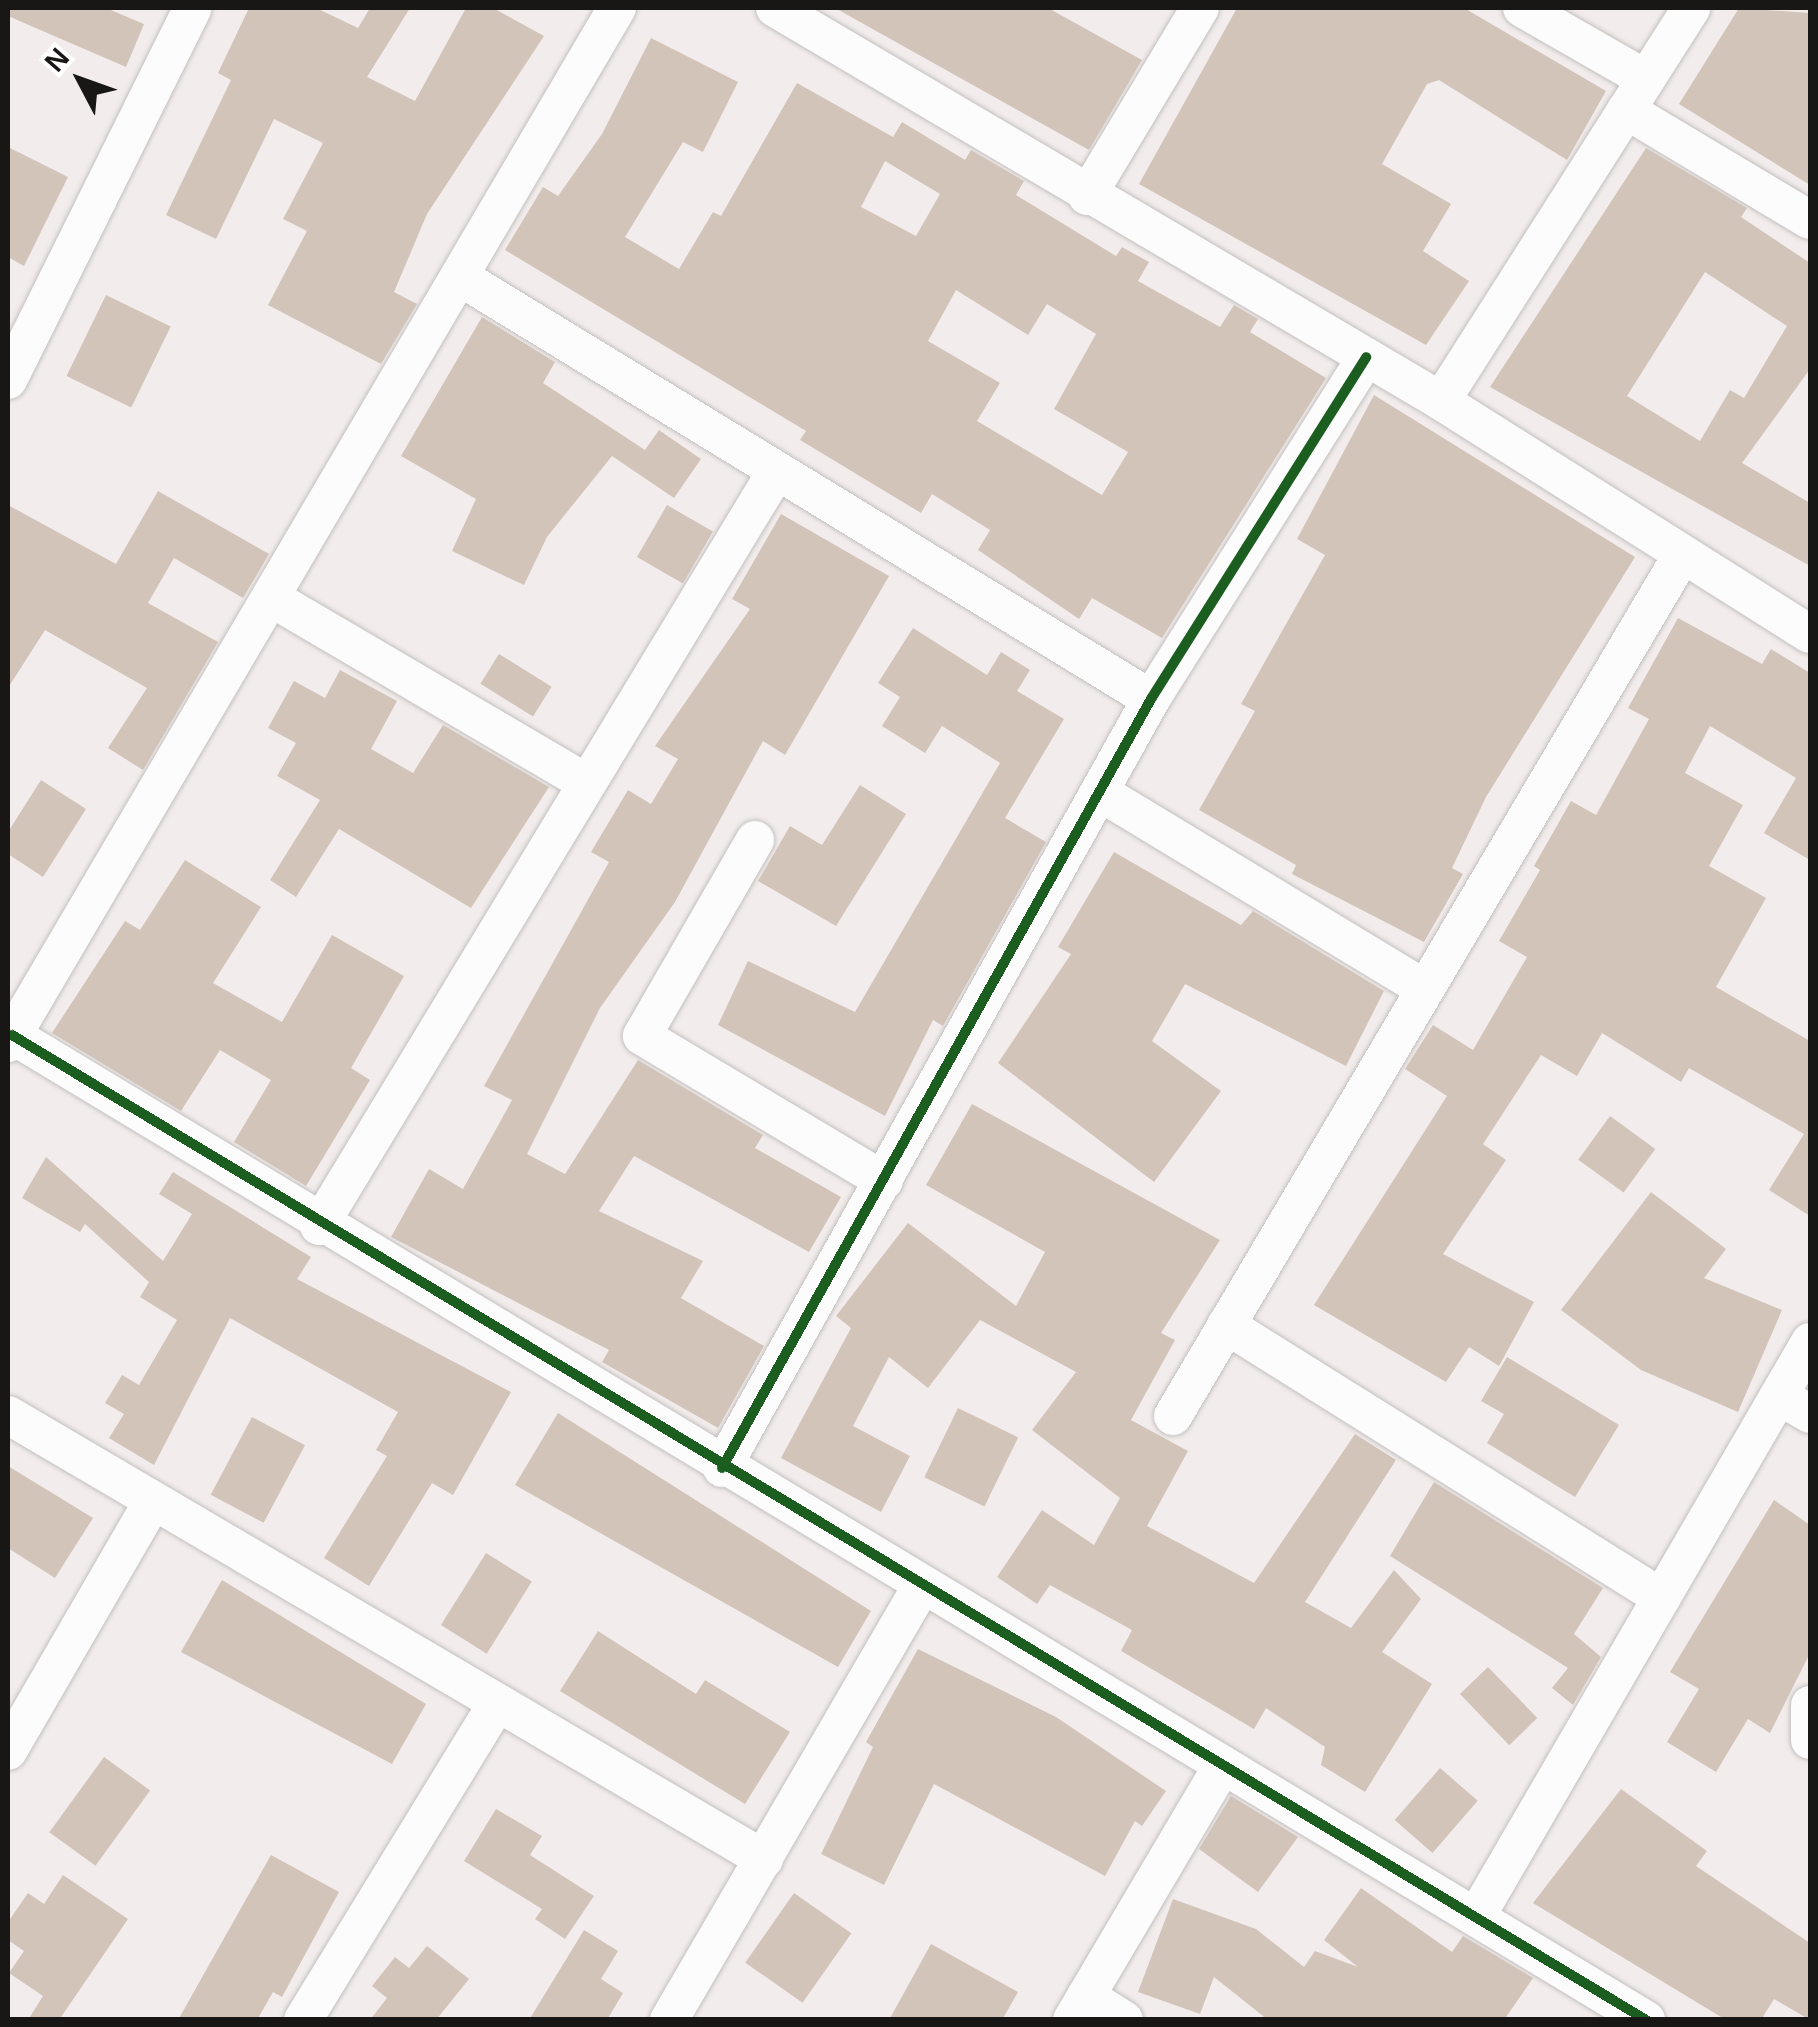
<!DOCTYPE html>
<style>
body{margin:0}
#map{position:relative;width:1818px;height:2027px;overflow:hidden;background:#f2edec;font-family:Arial,sans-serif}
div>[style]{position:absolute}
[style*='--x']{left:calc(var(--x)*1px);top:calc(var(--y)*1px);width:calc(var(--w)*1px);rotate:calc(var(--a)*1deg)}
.building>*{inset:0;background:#d2c4b9;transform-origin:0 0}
.roads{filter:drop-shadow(0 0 2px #c4c0bf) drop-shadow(0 0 2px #c4c0bf)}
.minor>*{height:38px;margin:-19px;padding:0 19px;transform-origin:19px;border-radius:19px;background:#fdfcfc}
.cycleway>*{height:10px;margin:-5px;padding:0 5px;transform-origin:5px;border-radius:5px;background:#1b5e20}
span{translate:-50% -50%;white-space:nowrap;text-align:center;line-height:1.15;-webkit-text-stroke:9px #fff;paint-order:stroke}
.frame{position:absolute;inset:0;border:10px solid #191616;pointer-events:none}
.north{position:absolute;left:30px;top:30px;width:100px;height:100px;-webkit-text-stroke:8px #fff;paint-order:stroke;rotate:311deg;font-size:28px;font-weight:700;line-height:40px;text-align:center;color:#191616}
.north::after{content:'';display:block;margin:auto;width:35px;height:45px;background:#191616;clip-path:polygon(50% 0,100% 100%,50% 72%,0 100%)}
</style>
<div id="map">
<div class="building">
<i style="clip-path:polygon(8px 8px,106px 8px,144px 24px,126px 67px,8px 16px)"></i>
<i style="clip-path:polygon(249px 8px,316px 8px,358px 28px,370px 8px,410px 8px,367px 77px,415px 101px,466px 8px,493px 8px,544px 36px,427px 214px,394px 292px,417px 304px,381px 364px,268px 305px,307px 231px,283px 219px,323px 143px,274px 119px,216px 239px,166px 215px,231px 80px,218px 73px)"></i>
<i style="clip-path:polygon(835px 8px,1048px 8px,1142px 60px,1089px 150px)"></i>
<i style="clip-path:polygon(1237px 8px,1464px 8px,1606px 91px,1567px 160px,1439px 80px,1427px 84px,1382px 164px,1451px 204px,1423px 251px,1469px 281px,1426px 345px,1139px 184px)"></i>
<i style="clip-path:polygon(1739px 8px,1810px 13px,1810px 185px,1679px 104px)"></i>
<i style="clip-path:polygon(evenodd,651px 38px,738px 82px,703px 152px,683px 142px,625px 237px,679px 269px,713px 212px,721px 216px,797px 83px,893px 137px,902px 122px,965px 160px,971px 150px,1024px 181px,1016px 195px,1116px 256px,1122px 247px,1149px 262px,1138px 281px,1220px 327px,1234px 305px,1258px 319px,1250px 332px,1326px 378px,1162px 638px,1092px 598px,1079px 619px,978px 550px,990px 530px,932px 494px,921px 513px,800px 440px,806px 431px,505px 250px,543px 187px,558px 196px,602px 134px,651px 38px,885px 161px,940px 194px,916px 236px,861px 207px,885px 161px,651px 38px,956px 290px,1028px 335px,1047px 304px,1096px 334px,1054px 409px,1128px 452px,1102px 495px,977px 421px,1000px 383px,928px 341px,956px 290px)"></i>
<i style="clip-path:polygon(8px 147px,68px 177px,24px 266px,8px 257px)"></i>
<i style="clip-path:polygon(evenodd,1646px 148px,1747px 208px,1741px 217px,1810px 263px,1810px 369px,1742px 463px,1810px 503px,1810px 566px,1490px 387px,1646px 148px,1705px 272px,1787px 326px,1744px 398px,1730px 390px,1700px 441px,1627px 396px,1705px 272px)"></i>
<i style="left:106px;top:295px;width:72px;height:90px;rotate:26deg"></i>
<i style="clip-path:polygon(482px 317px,555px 362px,543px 383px,645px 450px,659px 430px,701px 459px,674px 498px,612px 456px,547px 537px,524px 585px,452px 551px,476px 499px,401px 456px)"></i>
<i style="clip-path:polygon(1374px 395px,1635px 557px,1486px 797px,1452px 868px,1463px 874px,1424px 942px,1292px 874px,1296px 865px,1199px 810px,1255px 711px,1241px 704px,1325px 555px,1297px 539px)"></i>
<i style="clip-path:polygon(158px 491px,269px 554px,243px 598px,174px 558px,148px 603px,218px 642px,143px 770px,108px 748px,147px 688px,45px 630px,8px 688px,8px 505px,116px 564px)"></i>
<i style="left:667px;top:505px;width:53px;height:60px;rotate:30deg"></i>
<i style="clip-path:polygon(781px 514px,889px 576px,785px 755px,763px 741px,675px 902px,600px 1008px,527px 1154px,565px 1174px,638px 1060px,763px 1135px,755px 1148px,841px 1197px,809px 1252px,634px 1156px,599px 1211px,703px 1261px,681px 1298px,764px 1346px,718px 1428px,602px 1362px,609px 1350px,391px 1237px,429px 1169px,463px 1189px,512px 1100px,484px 1086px,609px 862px,591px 852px,628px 790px,651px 804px,678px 759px,655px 746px,750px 609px,732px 599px)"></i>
<i style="clip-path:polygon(1678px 618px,1762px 664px,1771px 649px,1810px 673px,1810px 860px,1764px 833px,1796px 778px,1710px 726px,1685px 773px,1743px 805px,1709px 866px,1766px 898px,1716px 987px,1810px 1041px,1810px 1216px,1769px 1190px,1804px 1134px,1689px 1068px,1681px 1082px,1602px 1033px,1577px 1076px,1541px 1055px,1483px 1144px,1506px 1160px,1443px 1254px,1534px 1302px,1499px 1366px,1469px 1347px,1446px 1382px,1314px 1305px,1447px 1096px,1405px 1069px,1433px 1025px,1473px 1050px,1527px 957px,1499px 941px,1540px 870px,1534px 866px,1571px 801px,1596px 815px,1649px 719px,1628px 708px)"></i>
<i style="clip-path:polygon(913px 628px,987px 675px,1001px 652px,1030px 670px,1017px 691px,1064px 719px,1005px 818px,1046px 842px,943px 1026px,933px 1020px,885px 1116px,718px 1025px,748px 961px,855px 1012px,1000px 763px,942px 726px,925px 753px,882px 726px,900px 697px,878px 683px)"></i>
<i style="left:499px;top:654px;width:62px;height:35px;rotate:32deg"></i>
<i style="clip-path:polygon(340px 670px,397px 701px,371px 749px,413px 773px,443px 725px,549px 787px,471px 908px,339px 829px,296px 897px,270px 880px,320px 800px,277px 776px,296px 743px,268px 728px,294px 681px,325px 698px)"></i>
<i style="clip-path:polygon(41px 780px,86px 809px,43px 877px,8px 854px,8px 832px)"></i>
<i style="clip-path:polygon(860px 785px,906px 814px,836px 926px,758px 881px,790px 826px,822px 845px)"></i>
<i style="clip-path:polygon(1114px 852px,1241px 925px,1253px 911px,1384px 991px,1346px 1066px,1185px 984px,1152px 1041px,1221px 1091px,1154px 1182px,998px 1063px,1071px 954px,1058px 947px)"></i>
<i style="clip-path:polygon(185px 860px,261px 907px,213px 983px,282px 1022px,332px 935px,404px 976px,351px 1068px,370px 1080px,306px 1186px,234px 1142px,271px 1080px,220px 1050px,181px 1111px,52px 1033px,125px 921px,140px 930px)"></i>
<i style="clip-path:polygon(972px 1104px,1220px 1240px,1161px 1333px,1175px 1340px,1131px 1420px,1188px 1451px,1147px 1526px,1254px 1583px,1355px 1434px,1396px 1460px,1305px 1602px,1351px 1628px,1394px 1570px,1421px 1599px,1382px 1652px,1432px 1684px,1365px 1792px,1321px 1765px,1325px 1747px,1266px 1708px,1254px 1729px,1121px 1651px,1132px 1630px,1050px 1585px,1037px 1604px,997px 1577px,1042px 1510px,1094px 1545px,1120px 1498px,1032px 1430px,1076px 1372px,980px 1320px,928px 1388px,889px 1357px,853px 1426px,910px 1456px,881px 1512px,781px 1458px,851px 1328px,836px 1316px,908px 1223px,1016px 1306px,1045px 1252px,926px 1185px)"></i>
<i style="left:1610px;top:1116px;width:56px;height:54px;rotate:36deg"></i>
<i style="clip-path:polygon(46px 1157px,163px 1261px,192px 1214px,159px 1194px,173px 1172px,311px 1257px,297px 1279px,511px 1392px,453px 1495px,432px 1483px,369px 1586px,324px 1558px,387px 1456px,376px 1450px,398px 1412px,230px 1318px,154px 1465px,109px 1438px,124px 1414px,105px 1403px,122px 1375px,139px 1385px,177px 1320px,140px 1297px,149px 1282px,85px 1224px,80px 1232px,22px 1198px)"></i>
<i style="clip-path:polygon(1651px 1192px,1726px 1249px,1704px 1278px,1782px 1310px,1738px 1412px,1641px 1370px,1561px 1310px)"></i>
<i style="clip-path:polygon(1507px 1357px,1619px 1425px,1575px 1497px,1487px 1443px,1504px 1414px,1481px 1401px)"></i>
<i style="left:958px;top:1408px;width:67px;height:77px;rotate:26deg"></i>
<i style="clip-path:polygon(558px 1413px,871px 1611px,838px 1667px,515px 1485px)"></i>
<i style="left:252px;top:1417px;width:60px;height:88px;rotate:28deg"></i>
<i style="clip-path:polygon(8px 1466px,93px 1518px,55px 1578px,8px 1548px)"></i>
<i style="clip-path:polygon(1434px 1482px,1603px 1588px,1574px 1634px,1601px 1657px,1573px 1705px,1552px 1688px,1568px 1668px,1390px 1556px)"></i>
<i style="clip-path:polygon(1774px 1500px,1810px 1525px,1810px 1653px,1770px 1733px,1748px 1719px,1716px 1772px,1667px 1742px,1699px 1689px,1670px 1672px)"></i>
<i style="left:486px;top:1553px;width:54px;height:85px;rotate:32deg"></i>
<i style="clip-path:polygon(222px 1580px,426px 1704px,392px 1764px,181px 1652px)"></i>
<i style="clip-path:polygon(598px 1631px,696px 1694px,705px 1680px,790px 1732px,745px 1804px,560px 1691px)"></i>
<i style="clip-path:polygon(918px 1649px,1056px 1717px,1166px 1791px,1142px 1826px,1135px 1821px,1105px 1876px,934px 1784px,884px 1885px,821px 1854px,873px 1747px,866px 1742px)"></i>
<i style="left:1488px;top:1667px;width:71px;height:39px;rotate:46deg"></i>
<i style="left:104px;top:1757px;width:57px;height:93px;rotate:36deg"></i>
<i style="left:1440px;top:1768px;width:50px;height:69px;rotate:41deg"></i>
<i style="clip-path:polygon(1621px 1789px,1707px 1851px,1696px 1866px,1810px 1943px,1810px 2020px,1774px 1999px,1761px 2020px,1726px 2020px,1533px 1903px)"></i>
<i style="clip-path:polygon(1231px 1796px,1298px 1837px,1258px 1892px,1199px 1849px)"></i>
<i style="clip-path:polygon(496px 1809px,542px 1836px,530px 1855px,594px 1896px,565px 1939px,535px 1919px,542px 1909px,464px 1861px)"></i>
<i style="clip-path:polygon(271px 1855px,339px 1892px,282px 1997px,273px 1992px,257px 2020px,178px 2020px)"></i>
<i style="clip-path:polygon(63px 1875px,128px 1919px,59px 2020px,28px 2020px,43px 1996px,9px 1973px,24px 1951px,8px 1940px,8px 1922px,28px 1893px,44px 1904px)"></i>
<i style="clip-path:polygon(1361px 1888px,1452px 1952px,1463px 1936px,1533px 1978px,1504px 2020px,1268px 2020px,1214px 1977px,1200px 2014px,1138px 1992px,1173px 1899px,1256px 1929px,1304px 1967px,1315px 1951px,1358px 1967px,1324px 1940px)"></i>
<i style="left:794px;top:1893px;width:70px;height:85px;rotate:35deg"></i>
<i style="clip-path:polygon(584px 1930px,618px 1951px,601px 1979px,623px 1993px,607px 2020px,529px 2020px)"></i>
<i style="clip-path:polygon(931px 1944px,1018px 1992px,1002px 2020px,889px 2020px)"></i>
<i style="clip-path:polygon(427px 1946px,469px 1979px,436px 2020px,370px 2020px,387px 1998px,372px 1986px,395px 1957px,409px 1968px)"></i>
</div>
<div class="roads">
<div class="minor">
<i style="--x:775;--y:8;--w:773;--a:30.54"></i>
<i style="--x:1441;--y:401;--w:436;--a:32.3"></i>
<i style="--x:1522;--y:8;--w:143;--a:29.8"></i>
<i style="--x:1626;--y:110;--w:214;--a:30.9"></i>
<i style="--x:1087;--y:196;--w:219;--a:-59"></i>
<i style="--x:465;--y:280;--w:804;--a:31.42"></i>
<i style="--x:8;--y:380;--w:415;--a:-63.6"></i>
<i style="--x:1441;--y:401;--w:466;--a:-57.5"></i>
<i style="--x:275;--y:600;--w:359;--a:30.4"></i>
<i style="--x:1103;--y:794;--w:374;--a:31.2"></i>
<i style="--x:755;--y:840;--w:226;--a:120"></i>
<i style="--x:642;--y:1036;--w:282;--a:30.9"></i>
<i style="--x:12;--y:1035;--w:1908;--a:31.08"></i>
<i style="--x:8;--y:1043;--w:1201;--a:-59.53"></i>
<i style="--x:319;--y:1226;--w:882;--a:-58.78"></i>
<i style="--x:1226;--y:1325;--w:514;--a:32.05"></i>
<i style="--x:1779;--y:1396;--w:36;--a:30"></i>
<i style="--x:8;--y:1415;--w:877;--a:30.43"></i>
<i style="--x:1173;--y:1416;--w:1000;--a:-59.41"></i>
<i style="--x:722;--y:1468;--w:881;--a:-60.84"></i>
<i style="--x:1151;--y:699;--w:404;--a:-57.8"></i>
<i style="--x:1810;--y:1705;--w:35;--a:90"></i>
<i style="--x:8;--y:1751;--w:289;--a:-59.9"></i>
<i style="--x:1476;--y:1917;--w:665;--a:-59.85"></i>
<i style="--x:1086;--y:1996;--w:45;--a:32.3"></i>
<i style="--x:303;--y:2020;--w:371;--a:-58.5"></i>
<i style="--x:669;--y:2020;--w:500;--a:-59.8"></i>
<i style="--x:1072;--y:2020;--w:296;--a:-59.4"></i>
</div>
</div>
<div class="cycleway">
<i style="--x:12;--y:1035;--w:1908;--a:31.08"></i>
<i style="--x:722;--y:1468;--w:881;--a:-60.84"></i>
<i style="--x:1151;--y:699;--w:404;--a:-57.8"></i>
</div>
<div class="frame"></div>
<div class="north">N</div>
</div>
